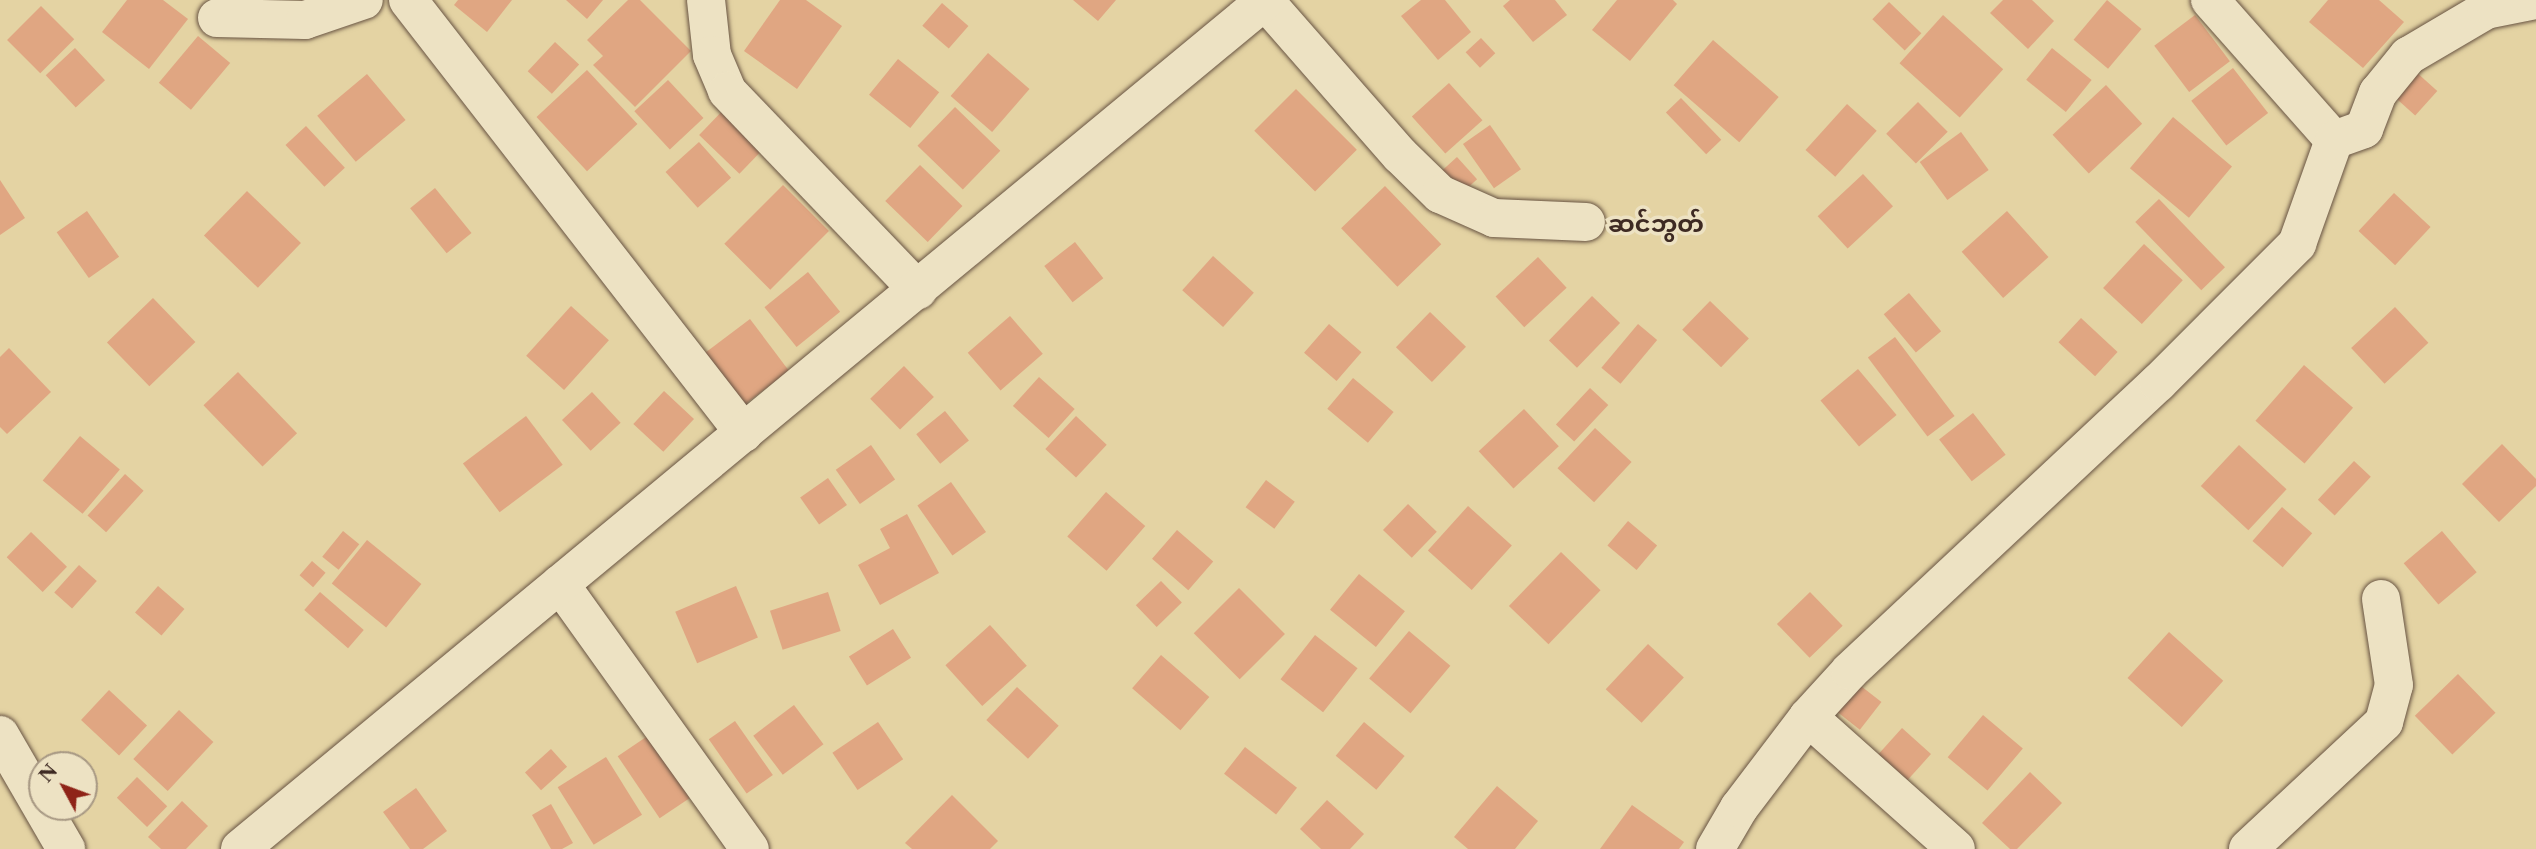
<!DOCTYPE html>
<meta charset="utf-8">
<style>
body{margin:0}
#map{position:relative;width:2536px;height:849px;overflow:hidden;background:#e4d3a3;font-family:"Libre Caslon Text","Noto Sans Myanmar",serif}
div>[style]{position:absolute}
[style*='--x']{left:calc(var(--x)*1px);top:calc(var(--y)*1px);width:calc(var(--w)*1px);rotate:calc(var(--a)*1deg)}
.building>*{inset:0;background:#e0a682;transform-origin:0 0}
.roads{filter:drop-shadow(0 0 2px #685443) drop-shadow(0 0 2px #685443)}
.street>*{height:38px;margin:-19px;padding:0 19px;transform-origin:19px;border-radius:19px;background:#ede2c3}
span{translate:-50% -50%;white-space:nowrap;text-align:center;line-height:1.15;-webkit-text-stroke:7px #ede2c3;paint-order:stroke}
.quarter-label{font-size:24px;color:#3e2a23;font-weight:700}
.north{position:absolute;left:28px;top:751px;width:70px;height:70px;box-sizing:border-box;background:#ede2c3;border:2px solid #a79883;border-radius:50%;rotate:311deg;font-size:19px;font-weight:700;line-height:28px;text-align:center;color:#3e2a23}
.north::after{content:'';display:block;margin:auto;width:24px;height:32px;background:#8f2418;clip-path:polygon(50% 0,100% 100%,50% 72%,0 100%)}
</style>
<div id="map">
<div class="building">
<i style="clip-path:polygon(127px 0,163px 0,188px 19px,149px 69px,102px 32px)"></i>
<i style="clip-path:polygon(458px 0,512px 0,487px 32px,454px 5px)"></i>
<i style="clip-path:polygon(566px 0,603px 0,587px 19px)"></i>
<i style="clip-path:polygon(628px 0,640px 0,691px 51px,635px 107px,593px 65px,603px 56px,587px 40px)"></i>
<i style="clip-path:polygon(780px 0,806px 0,842px 26px,797px 89px,744px 51px)"></i>
<i style="clip-path:polygon(1073px 0,1116px 0,1098px 21px)"></i>
<i style="clip-path:polygon(1421px 0,1445px 0,1471px 32px,1438px 60px,1401px 16px)"></i>
<i style="clip-path:polygon(1510px 0,1555px 0,1567px 15px,1533px 42px,1503px 6px)"></i>
<i style="clip-path:polygon(1617px 0,1673px 0,1677px 4px,1630px 61px,1592px 30px)"></i>
<i style="clip-path:polygon(2003px 0,2032px 0,2054px 21px,2028px 49px,1990px 13px)"></i>
<i style="left:2107px;top:0;width:45px;height:52px;rotate:40deg"></i>
<i style="clip-path:polygon(2328px 0,2379px 0,2404px 22px,2363px 68px,2309px 22px)"></i>
<i style="left:1889px;top:2px;width:45px;height:24px;rotate:44deg"></i>
<i style="left:942px;top:3px;width:35px;height:30px;rotate:41deg"></i>
<i style="left:41px;top:6px;width:47px;height:48px;rotate:45deg"></i>
<i style="left:1943px;top:15px;width:81px;height:65px;rotate:42deg"></i>
<i style="left:2195px;top:15px;width:58px;height:51px;rotate:53deg"></i>
<i style="left:198px;top:36px;width:42px;height:61px;rotate:40deg"></i>
<i style="left:1481px;top:38px;width:21px;height:21px;rotate:47deg"></i>
<i style="left:1713px;top:40px;width:87px;height:60px;rotate:41deg"></i>
<i style="left:555px;top:42px;width:33px;height:40px;rotate:43deg"></i>
<i style="left:75px;top:48px;width:44px;height:40px;rotate:47deg"></i>
<i style="left:2052px;top:48px;width:51px;height:41px;rotate:39deg"></i>
<i style="left:988px;top:53px;width:55px;height:57px;rotate:41deg"></i>
<i style="left:898px;top:59px;width:53px;height:46px;rotate:39deg"></i>
<i style="left:2233px;top:68px;width:57px;height:53px;rotate:52deg"></i>
<i style="left:587px;top:70px;width:74px;height:69px;rotate:47deg"></i>
<i style="left:2415px;top:71px;width:30px;height:33px;rotate:42deg"></i>
<i style="left:367px;top:74px;width:60px;height:65px;rotate:50deg"></i>
<i style="left:668px;top:80px;width:52px;height:46px;rotate:47deg"></i>
<i style="left:1449px;top:83px;width:50px;height:50px;rotate:48deg"></i>
<i style="left:2106px;top:85px;width:53px;height:73px;rotate:47deg"></i>
<i style="left:1296px;top:89px;width:86px;height:59px;rotate:45deg"></i>
<i style="left:1681px;top:98px;width:58px;height:21px;rotate:46deg"></i>
<i style="left:1918px;top:102px;width:42px;height:45px;rotate:45deg"></i>
<i style="left:729px;top:104px;width:56px;height:43px;rotate:44deg"></i>
<i style="left:1847px;top:104px;width:40px;height:62px;rotate:42deg"></i>
<i style="left:955px;top:107px;width:63px;height:54px;rotate:44deg"></i>
<i style="left:2173px;top:117px;width:77px;height:67px;rotate:40deg"></i>
<i style="left:1490px;top:125px;width:54px;height:33px;rotate:55deg"></i>
<i style="left:306px;top:126px;width:57px;height:28px;rotate:47deg"></i>
<i style="left:1961px;top:132px;width:47px;height:51px;rotate:54deg"></i>
<i style="left:699px;top:142px;width:48px;height:45px;rotate:48deg"></i>
<i style="left:1457px;top:157px;width:30px;height:26px;rotate:48deg"></i>
<i style="left:920px;top:165px;width:59px;height:50px;rotate:44deg"></i>
<i style="left:1863px;top:174px;width:44px;height:62px;rotate:47deg"></i>
<i style="clip-path:polygon(0 180px,25px 218px,0 235px)"></i>
<i style="left:783px;top:185px;width:65px;height:83px;rotate:45deg"></i>
<i style="left:1385px;top:186px;width:81px;height:61px;rotate:46deg"></i>
<i style="left:435px;top:188px;width:58px;height:32px;rotate:51deg"></i>
<i style="left:247px;top:191px;width:75px;height:62px;rotate:44deg"></i>
<i style="left:2394px;top:193px;width:50px;height:52px;rotate:43deg"></i>
<i style="left:2159px;top:199px;width:95px;height:33px;rotate:46deg"></i>
<i style="left:87px;top:211px;width:56px;height:37px;rotate:55deg"></i>
<i style="left:2007px;top:211px;width:62px;height:61px;rotate:48deg"></i>
<i style="left:1075px;top:242px;width:46px;height:39px;rotate:52deg"></i>
<i style="left:2144px;top:244px;width:53px;height:60px;rotate:43deg"></i>
<i style="left:1213px;top:256px;width:55px;height:46px;rotate:42deg"></i>
<i style="left:1538px;top:257px;width:42px;height:58px;rotate:47deg"></i>
<i style="left:808px;top:272px;width:51px;height:56px;rotate:51deg"></i>
<i style="left:1909px;top:293px;width:50px;height:33px;rotate:50deg"></i>
<i style="left:1592px;top:296px;width:39px;height:62px;rotate:44deg"></i>
<i style="left:153px;top:298px;width:61px;height:64px;rotate:46deg"></i>
<i style="left:1710px;top:301px;width:54px;height:40px;rotate:44deg"></i>
<i style="left:571px;top:306px;width:51px;height:67px;rotate:42deg"></i>
<i style="left:2395px;top:307px;width:49px;height:60px;rotate:47deg"></i>
<i style="left:1430px;top:312px;width:50px;height:49px;rotate:44deg"></i>
<i style="left:1010px;top:316px;width:50px;height:56px;rotate:49deg"></i>
<i style="left:2081px;top:318px;width:50px;height:33px;rotate:43deg"></i>
<i style="left:750px;top:319px;width:65px;height:59px;rotate:53deg"></i>
<i style="left:1329px;top:324px;width:43px;height:38px;rotate:41deg"></i>
<i style="left:1638px;top:324px;width:25px;height:57px;rotate:40deg"></i>
<i style="left:1895px;top:337px;width:99px;height:34px;rotate:53deg"></i>
<i style="clip-path:polygon(9px 348px,51px 392px,7px 434px,0 427px,0 357px)"></i>
<i style="left:2304px;top:365px;width:65px;height:74px;rotate:41deg"></i>
<i style="left:904px;top:366px;width:43px;height:47px;rotate:46deg"></i>
<i style="left:1858px;top:369px;width:60px;height:49px;rotate:50deg"></i>
<i style="left:238px;top:372px;width:85px;height:48px;rotate:46deg"></i>
<i style="left:1039px;top:377px;width:48px;height:39px;rotate:42deg"></i>
<i style="left:1353px;top:378px;width:53px;height:40px;rotate:40deg"></i>
<i style="left:1590px;top:388px;width:25px;height:50px;rotate:43deg"></i>
<i style="left:664px;top:391px;width:41px;height:45px;rotate:43deg"></i>
<i style="left:592px;top:392px;width:42px;height:41px;rotate:47deg"></i>
<i style="left:1524px;top:409px;width:51px;height:62px;rotate:47deg"></i>
<i style="left:945px;top:411px;width:38px;height:37px;rotate:51deg"></i>
<i style="left:1973px;top:413px;width:53px;height:43px;rotate:52deg"></i>
<i style="left:526px;top:416px;width:61px;height:79px;rotate:53deg"></i>
<i style="left:1076px;top:416px;width:42px;height:45px;rotate:43deg"></i>
<i style="left:1595px;top:428px;width:50px;height:55px;rotate:43deg"></i>
<i style="left:80px;top:436px;width:52px;height:58px;rotate:40deg"></i>
<i style="clip-path:polygon(2502px 444px,2536px 479px,2536px 486px,2499px 522px,2462px 484px)"></i>
<i style="left:871px;top:445px;width:42px;height:43px;rotate:55deg"></i>
<i style="left:2239px;top:445px;width:65px;height:56px;rotate:43deg"></i>
<i style="left:2354px;top:461px;width:23px;height:53px;rotate:43deg"></i>
<i style="left:125px;top:474px;width:25px;height:56px;rotate:42deg"></i>
<i style="left:828px;top:478px;width:33px;height:34px;rotate:55deg"></i>
<i style="left:1266px;top:480px;width:36px;height:34px;rotate:37deg"></i>
<i style="left:951px;top:482px;width:61px;height:41px;rotate:55deg"></i>
<i style="left:1106px;top:492px;width:52px;height:59px;rotate:41deg"></i>
<i style="left:1408px;top:504px;width:40px;height:36px;rotate:44deg"></i>
<i style="left:1468px;top:506px;width:59px;height:60px;rotate:42deg"></i>
<i style="left:2282px;top:507px;width:40px;height:45px;rotate:41deg"></i>
<i style="clip-path:polygon(907px 514px,939px 573px,880px 605px,858px 565px,890px 548px,880px 529px)"></i>
<i style="left:1628px;top:521px;width:38px;height:32px;rotate:40deg"></i>
<i style="left:1177px;top:530px;width:48px;height:38px;rotate:41deg"></i>
<i style="left:343px;top:531px;width:21px;height:33px;rotate:39deg"></i>
<i style="left:2442px;top:531px;width:54px;height:50px;rotate:50deg"></i>
<i style="left:31px;top:532px;width:50px;height:35px;rotate:44deg"></i>
<i style="left:367px;top:540px;width:70px;height:56px;rotate:39deg"></i>
<i style="left:1561px;top:552px;width:55px;height:75px;rotate:44deg"></i>
<i style="left:312px;top:561px;width:18px;height:19px;rotate:41deg"></i>
<i style="left:79px;top:565px;width:24px;height:37px;rotate:42deg"></i>
<i style="left:1359px;top:574px;width:59px;height:46px;rotate:39deg"></i>
<i style="left:1161px;top:581px;width:30px;height:35px;rotate:46deg"></i>
<i style="left:158px;top:586px;width:35px;height:35px;rotate:41deg"></i>
<i style="left:736px;top:586px;width:56px;height:66px;rotate:67deg"></i>
<i style="left:1239px;top:588px;width:65px;height:64px;rotate:45deg"></i>
<i style="left:320px;top:592px;width:58px;height:24px;rotate:41deg"></i>
<i style="left:828px;top:592px;width:41px;height:61px;rotate:72deg"></i>
<i style="left:1810px;top:592px;width:47px;height:46px;rotate:46deg"></i>
<i style="left:990px;top:625px;width:55px;height:60px;rotate:48deg"></i>
<i style="left:893px;top:629px;width:34px;height:52px;rotate:58deg"></i>
<i style="left:1409px;top:631px;width:54px;height:62px;rotate:40deg"></i>
<i style="left:2169px;top:632px;width:73px;height:62px;rotate:42deg"></i>
<i style="left:1315px;top:635px;width:54px;height:56px;rotate:38deg"></i>
<i style="left:1648px;top:644px;width:49px;height:62px;rotate:43deg"></i>
<i style="left:1161px;top:655px;width:64px;height:44px;rotate:41deg"></i>
<i style="left:2458px;top:674px;width:54px;height:60px;rotate:46deg"></i>
<i style="left:1857px;top:683px;width:31px;height:35px;rotate:38deg"></i>
<i style="left:1017px;top:687px;width:57px;height:45px;rotate:43deg"></i>
<i style="left:109px;top:690px;width:52px;height:41px;rotate:43deg"></i>
<i style="left:794px;top:705px;width:49px;height:51px;rotate:53deg"></i>
<i style="left:179px;top:710px;width:47px;height:67px;rotate:43deg"></i>
<i style="left:1983px;top:715px;width:52px;height:55px;rotate:40deg"></i>
<i style="left:735px;top:721px;width:66px;height:32px;rotate:55deg"></i>
<i style="left:878px;top:722px;width:45px;height:55px;rotate:56deg"></i>
<i style="left:1364px;top:722px;width:53px;height:44px;rotate:40deg"></i>
<i style="left:1902px;top:728px;width:39px;height:40px;rotate:42deg"></i>
<i style="left:655px;top:731px;width:75px;height:45px;rotate:56deg"></i>
<i style="left:1245px;top:747px;width:66px;height:34px;rotate:38deg"></i>
<i style="left:551px;top:749px;width:24px;height:35px;rotate:48deg"></i>
<i style="left:606px;top:757px;width:68px;height:57px;rotate:58deg"></i>
<i style="clip-path:polygon(2030px 772px,2062px 803px,2017px 849px,2010px 849px,1982px 823px)"></i>
<i style="left:137px;top:777px;width:42px;height:29px;rotate:44deg"></i>
<i style="clip-path:polygon(1497px 786px,1538px 821px,1515px 849px,1468px 849px,1454px 837px)"></i>
<i style="clip-path:polygon(416px 788px,447px 831px,423px 849px,410px 849px,383px 812px)"></i>
<i style="clip-path:polygon(952px 795px,998px 841px,990px 849px,912px 849px,905px 843px)"></i>
<i style="clip-path:polygon(1327px 800px,1364px 834px,1350px 849px,1321px 849px,1300px 829px)"></i>
<i style="clip-path:polygon(182px 801px,208px 826px,186px 849px,161px 849px,148px 837px)"></i>
<i style="clip-path:polygon(551px 804px,573px 843px,562px 849px,551px 849px,532px 815px)"></i>
<i style="clip-path:polygon(1632px 805px,1684px 842px,1679px 849px,1600px 849px)"></i>
</div>
<div class="roads">
<div class="street">
<i style="--x:408;--y:0;--w:548;--a:52.19"></i>
<i style="--x:706;--y:0;--w:55;--a:83.8"></i>
<i style="--x:712;--y:55;--w:39;--a:67"></i>
<i style="--x:727;--y:91;--w:276;--a:46.2"></i>
<i style="--x:2210;--y:0;--w:187;--a:48.5"></i>
<i style="--x:1265;--y:1;--w:205;--a:48.8"></i>
<i style="--x:1400;--y:155;--w:56;--a:44.3"></i>
<i style="--x:1440;--y:194;--w:59;--a:24"></i>
<i style="--x:1494;--y:218;--w:92;--a:2.5"></i>
<i style="--x:217;--y:18;--w:88;--a:1.3"></i>
<i style="--x:305;--y:20;--w:62;--a:-18.7"></i>
<i style="--x:560;--y:584;--w:326;--a:54.4"></i>
<i style="--x:1808;--y:717;--w:198;--a:41.7"></i>
<i style="--x:0;--y:735;--w:132;--a:59.9"></i>
<i style="--x:240;--y:849;--w:1332;--a:-39.61"></i>
<i style="--x:1715;--y:849;--w:48;--a:-59.7"></i>
<i style="--x:1739;--y:808;--w:114;--a:-52.8"></i>
<i style="--x:1808;--y:717;--w:62;--a:-47.6"></i>
<i style="--x:1850;--y:671;--w:422;--a:-43.1"></i>
<i style="--x:2158;--y:383;--w:197;--a:-45"></i>
<i style="--x:2297;--y:244;--w:110;--a:-70.4"></i>
<i style="--x:2334;--y:140;--w:32;--a:-20"></i>
<i style="--x:2364;--y:129;--w:39;--a:-69"></i>
<i style="--x:2378;--y:93;--w:48;--a:-51"></i>
<i style="--x:2408;--y:56;--w:91;--a:-30.5"></i>
<i style="--x:2486;--y:10;--w:50;--a:-11.5"></i>
<i style="--x:2248;--y:849;--w:186;--a:-43"></i>
<i style="--x:2384;--y:722;--w:38;--a:-75"></i>
<i style="--x:2394;--y:685;--w:87;--a:-98.6"></i>
</div>
</div>
<div class="quarter-label">
<span style="left:1656px;top:224px">ဆင်ဘွတ်</span>
</div>
<div class="north">N</div>
</div>
